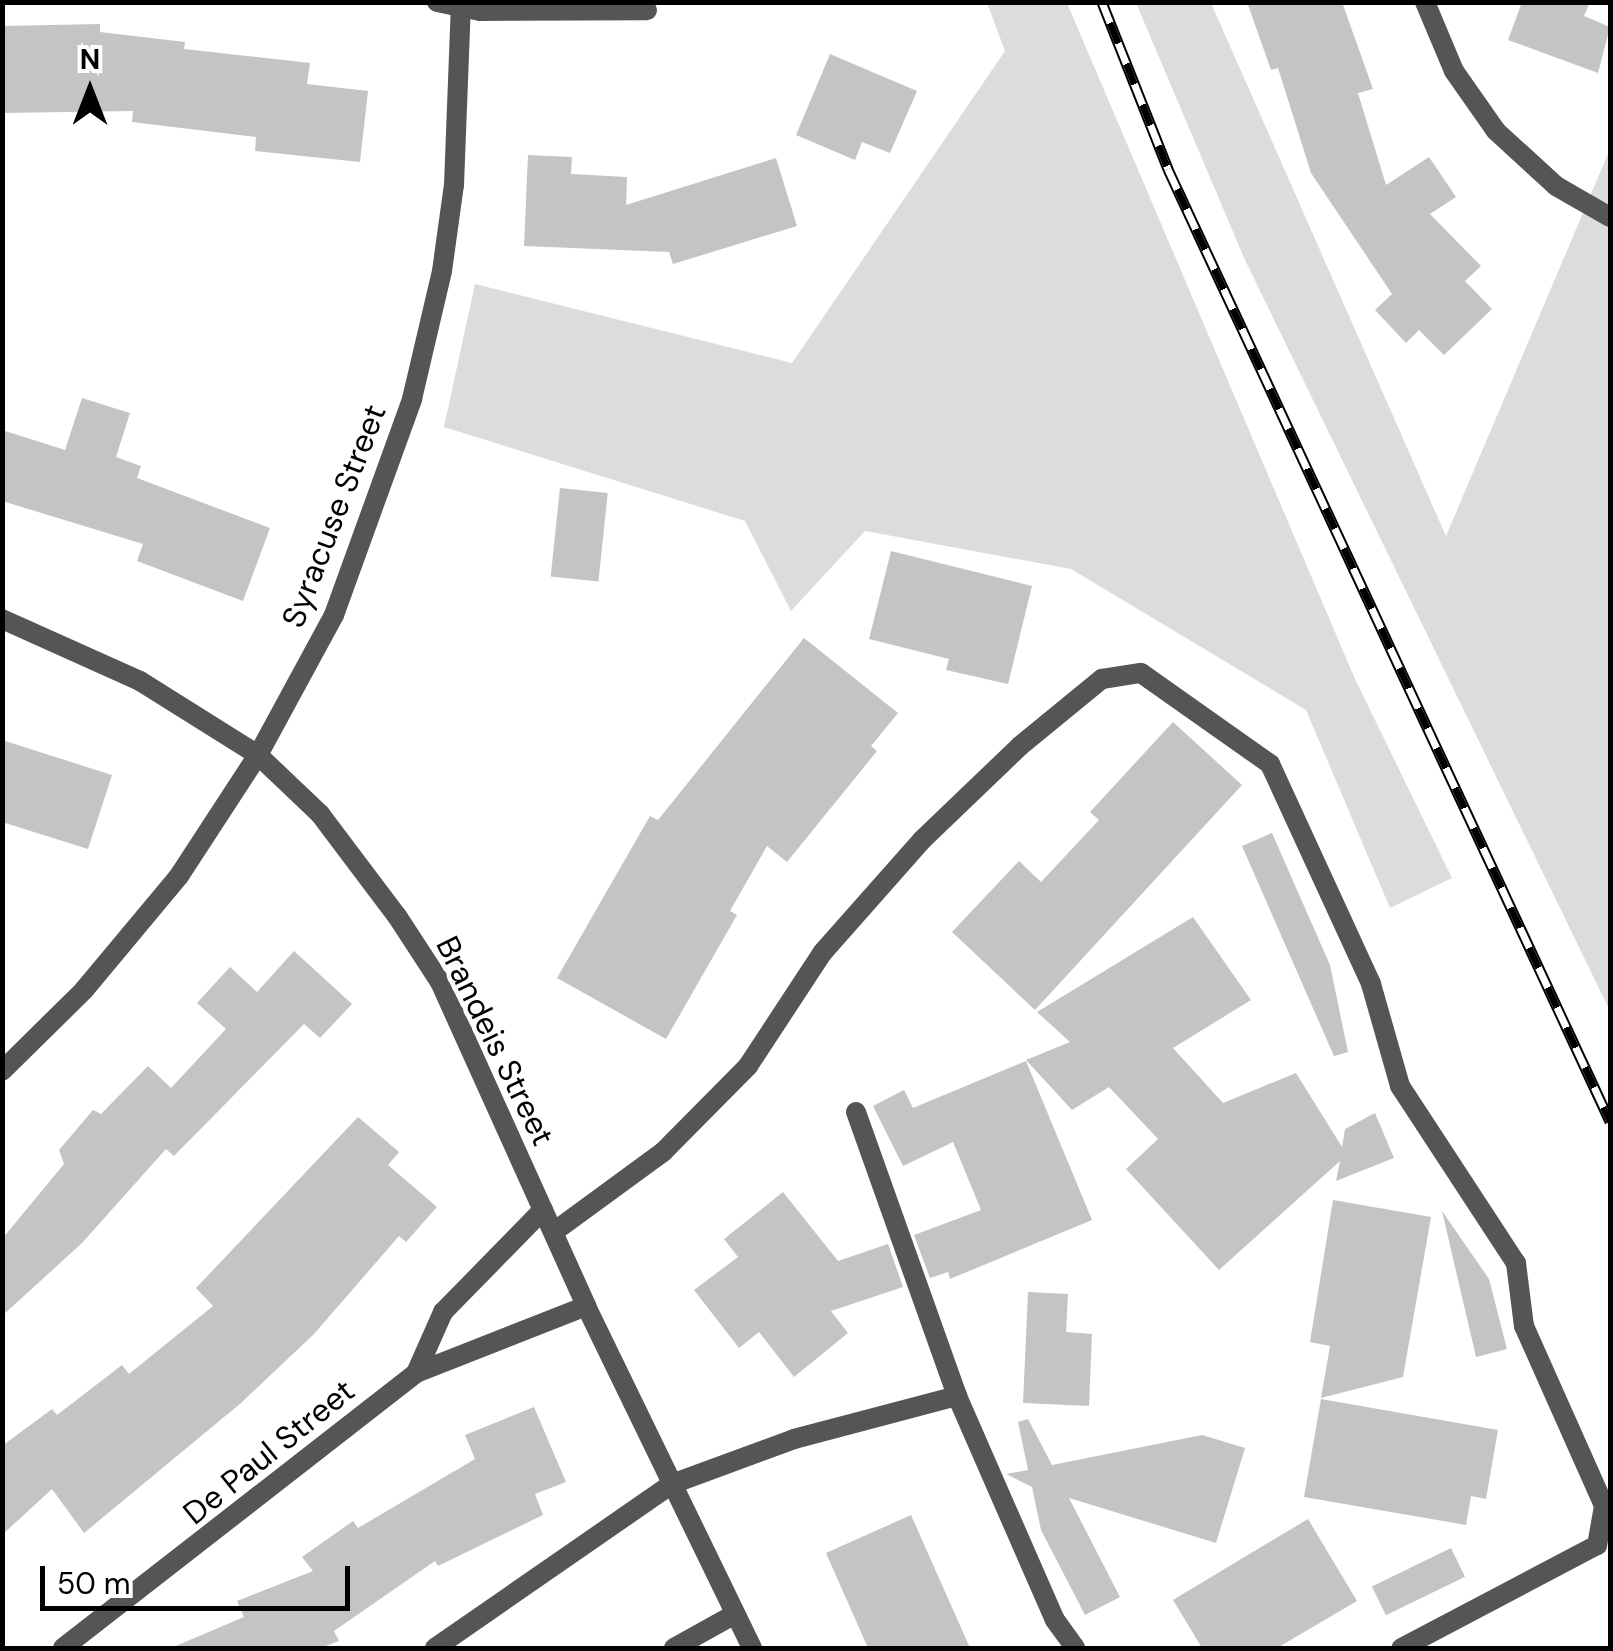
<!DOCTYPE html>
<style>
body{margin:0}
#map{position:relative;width:1613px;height:1651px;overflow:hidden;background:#fff;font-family:"DM Sans",sans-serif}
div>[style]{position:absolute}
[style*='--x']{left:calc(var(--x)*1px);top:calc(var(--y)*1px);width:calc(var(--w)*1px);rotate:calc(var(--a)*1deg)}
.green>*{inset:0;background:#dcdcdc}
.building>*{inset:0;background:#c4c4c4;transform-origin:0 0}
.lane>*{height:20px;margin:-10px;padding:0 10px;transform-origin:10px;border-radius:10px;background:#555}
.street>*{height:20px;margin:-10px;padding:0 10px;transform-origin:10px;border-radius:10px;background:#555}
.rail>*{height:11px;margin-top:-5.5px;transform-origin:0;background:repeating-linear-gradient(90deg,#fff 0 22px,#000 0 44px);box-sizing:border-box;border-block:2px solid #000}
span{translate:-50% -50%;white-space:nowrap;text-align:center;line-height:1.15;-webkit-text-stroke:9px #fff;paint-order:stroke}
.street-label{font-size:32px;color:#000}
.frame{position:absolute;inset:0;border:5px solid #000;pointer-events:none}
.north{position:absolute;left:40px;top:40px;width:100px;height:100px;-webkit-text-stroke:8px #fff;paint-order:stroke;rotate:0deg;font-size:28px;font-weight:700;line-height:40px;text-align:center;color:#000}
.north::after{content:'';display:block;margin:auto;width:35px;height:45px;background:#000;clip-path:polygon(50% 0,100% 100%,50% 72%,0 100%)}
.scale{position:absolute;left:40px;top:1566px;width:310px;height:45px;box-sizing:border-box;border:5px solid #000;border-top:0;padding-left:12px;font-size:30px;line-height:35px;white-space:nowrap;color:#000;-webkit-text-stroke:8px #fff;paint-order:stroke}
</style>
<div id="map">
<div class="green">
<i style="clip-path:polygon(987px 3px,1067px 3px,1355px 679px,1452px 878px,1390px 908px,1306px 710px,1071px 569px,865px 531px,791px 611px,745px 521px,444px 427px,475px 284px,792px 363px,1005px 51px)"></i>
<i style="clip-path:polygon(1136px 3px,1211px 3px,1446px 536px,1610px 149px,1610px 1011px,1245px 260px)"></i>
</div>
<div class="building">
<i style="clip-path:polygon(1247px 2px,1342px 2px,1373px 89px,1358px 93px,1386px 185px,1429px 157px,1456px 197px,1430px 214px,1481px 266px,1465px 281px,1492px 309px,1444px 355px,1419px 330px,1406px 343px,1375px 310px,1392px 294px,1311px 173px,1278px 68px,1271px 70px)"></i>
<i style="clip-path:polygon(1522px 2px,1590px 2px,1584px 16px,1610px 27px,1598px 73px,1508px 40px)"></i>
<i style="clip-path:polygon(100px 24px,100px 32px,185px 42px,184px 49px,310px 63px,307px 84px,368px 91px,360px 162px,255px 151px,256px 137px,132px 122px,133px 111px,2px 113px,2px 26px)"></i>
<i style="clip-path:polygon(830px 54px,917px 91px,890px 153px,862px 142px,855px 160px,796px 135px)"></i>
<i style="clip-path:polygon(528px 155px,572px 157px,571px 174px,627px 177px,626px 205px,776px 158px,797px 226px,673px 264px,669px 252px,524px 246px)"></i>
<i style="clip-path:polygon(82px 398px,130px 413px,116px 457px,141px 466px,137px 478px,270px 528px,243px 601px,137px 561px,143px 544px,2px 501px,2px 430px,65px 450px)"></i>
<i style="left:560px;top:488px;width:48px;height:89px;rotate:6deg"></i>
<i style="clip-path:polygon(891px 551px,1032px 586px,1008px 684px,946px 670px,949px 659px,869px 639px)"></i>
<i style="clip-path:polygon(804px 638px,898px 713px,871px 746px,877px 751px,787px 862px,767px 846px,730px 911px,737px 915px,666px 1039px,557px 978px,650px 816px,658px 820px)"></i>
<i style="clip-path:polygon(1173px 722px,1242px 785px,1035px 1010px,952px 932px,1019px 861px,1041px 882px,1099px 820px,1090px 812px)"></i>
<i style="clip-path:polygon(2px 740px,112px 775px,88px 849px,2px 822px)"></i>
<i style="clip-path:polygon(1272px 833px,1330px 965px,1348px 1052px,1334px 1056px,1242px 846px)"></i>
<i style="clip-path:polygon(1193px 917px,1251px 1000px,1173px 1048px,1223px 1103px,1296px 1073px,1342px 1147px,1345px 1129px,1375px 1113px,1394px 1158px,1336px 1181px,1340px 1161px,1219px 1270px,1126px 1169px,1158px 1139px,1109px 1087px,1072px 1110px,1026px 1060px,1070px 1042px,1037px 1012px)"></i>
<i style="clip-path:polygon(294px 951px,352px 1004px,320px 1038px,304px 1024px,174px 1156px,166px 1149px,82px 1243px,2px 1316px,2px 1239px,64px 1164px,59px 1150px,93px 1110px,101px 1114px,148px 1066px,171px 1088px,226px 1029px,197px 1003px,230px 967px,257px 992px)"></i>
<i style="clip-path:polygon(1026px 1061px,1092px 1220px,950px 1279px,948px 1272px,930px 1278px,914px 1235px,981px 1210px,953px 1142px,903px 1166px,873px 1106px,904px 1090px,913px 1108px)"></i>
<i style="clip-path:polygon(358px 1117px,399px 1152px,388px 1165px,437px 1207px,406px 1242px,399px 1236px,314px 1334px,241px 1403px,84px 1533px,52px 1489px,2px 1535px,2px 1446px,52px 1409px,57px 1415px,122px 1365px,129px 1374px,213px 1306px,196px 1288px)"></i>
<i style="clip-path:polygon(783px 1192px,838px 1261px,888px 1244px,903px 1287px,831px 1311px,848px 1333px,794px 1377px,759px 1332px,739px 1348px,694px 1290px,738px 1257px,724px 1239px)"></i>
<i style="clip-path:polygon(1333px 1200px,1431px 1217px,1403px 1377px,1321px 1398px,1330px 1346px,1310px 1342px)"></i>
<i style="clip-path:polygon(1442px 1211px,1489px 1279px,1507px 1349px,1476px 1357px)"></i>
<i style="clip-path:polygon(1028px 1292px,1068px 1294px,1066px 1332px,1092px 1334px,1089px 1406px,1023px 1403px)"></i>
<i style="clip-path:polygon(1321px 1399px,1498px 1430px,1486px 1499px,1471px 1496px,1466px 1525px,1304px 1497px)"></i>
<i style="clip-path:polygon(534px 1407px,566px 1482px,535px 1494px,543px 1515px,438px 1566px,435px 1561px,334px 1631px,339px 1641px,320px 1648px,171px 1648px,244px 1617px,237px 1601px,313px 1571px,302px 1557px,353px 1521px,358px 1528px,475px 1459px,465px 1435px)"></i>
<i style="clip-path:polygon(1028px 1419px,1052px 1465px,1202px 1435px,1245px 1448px,1216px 1543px,1069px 1498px,1120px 1597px,1085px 1615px,1041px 1530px,1032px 1487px,1006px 1474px,1028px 1470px,1018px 1422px)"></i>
<i style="clip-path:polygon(911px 1515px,970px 1648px,868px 1648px,826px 1553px)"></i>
<i style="clip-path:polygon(1308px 1519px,1357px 1601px,1277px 1648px,1202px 1648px,1173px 1600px)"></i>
<i style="left:1451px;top:1548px;width:32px;height:88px;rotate:64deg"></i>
</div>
<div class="lane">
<i style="--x:856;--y:1112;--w:301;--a:70.4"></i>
<i style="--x:555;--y:1231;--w:134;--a:-36.2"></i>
<i style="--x:663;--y:1152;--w:121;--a:-45.3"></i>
<i style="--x:748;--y:1066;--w:136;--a:-56.7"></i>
<i style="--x:823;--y:952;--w:149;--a:-48.5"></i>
<i style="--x:922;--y:840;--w:136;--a:-43.8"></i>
<i style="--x:1020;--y:746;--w:106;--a:-39.3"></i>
<i style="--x:1102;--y:679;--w:39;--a:-9"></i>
<i style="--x:1141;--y:673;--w:158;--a:35.2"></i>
<i style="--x:1270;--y:764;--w:242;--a:65.3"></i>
<i style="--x:1371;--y:984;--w:106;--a:74.1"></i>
<i style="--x:1400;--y:1086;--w:212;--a:56.8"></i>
<i style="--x:1516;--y:1263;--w:64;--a:82.8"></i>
<i style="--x:1524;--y:1326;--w:197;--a:66"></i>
<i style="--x:1604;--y:1506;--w:40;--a:100"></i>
<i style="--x:1597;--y:1545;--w:221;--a:152.2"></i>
<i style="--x:435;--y:1648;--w:288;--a:-34.7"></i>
<i style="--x:672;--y:1484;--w:130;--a:-20.2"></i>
<i style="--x:794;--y:1439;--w:169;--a:-14.8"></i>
<i style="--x:957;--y:1396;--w:244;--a:66.4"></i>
<i style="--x:1055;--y:1620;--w:34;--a:54"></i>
<i style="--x:674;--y:1648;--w:70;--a:-29.1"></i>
</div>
<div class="street">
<i style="--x:437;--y:2;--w:44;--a:11.8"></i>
<i style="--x:480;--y:11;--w:167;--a:-0.3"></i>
<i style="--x:1425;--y:2;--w:75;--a:67.2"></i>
<i style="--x:1454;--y:71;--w:73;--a:55"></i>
<i style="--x:1496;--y:131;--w:81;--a:42.5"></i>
<i style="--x:1556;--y:186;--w:62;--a:29.9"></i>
<i style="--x:2;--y:619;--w:151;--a:24.2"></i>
<i style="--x:140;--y:681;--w:139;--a:32.1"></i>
<i style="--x:258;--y:755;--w:86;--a:43.6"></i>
<i style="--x:320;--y:814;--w:128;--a:53"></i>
<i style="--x:397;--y:916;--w:79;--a:56.9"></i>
<i style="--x:440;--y:982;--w:355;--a:65.7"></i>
<i style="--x:586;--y:1306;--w:380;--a:64.1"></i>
<i style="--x:2;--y:1071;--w:115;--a:-44.6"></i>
<i style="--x:84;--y:990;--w:148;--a:-50.2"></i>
<i style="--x:179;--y:876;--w:145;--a:-56.9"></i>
<i style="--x:258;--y:755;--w:159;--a:-61.5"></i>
<i style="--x:334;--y:615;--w:230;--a:-70.1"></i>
<i style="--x:412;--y:399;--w:131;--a:-76.8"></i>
<i style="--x:442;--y:271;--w:87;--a:-82.1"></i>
<i style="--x:454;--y:185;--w:183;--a:-87.8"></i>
<i style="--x:416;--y:1373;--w:67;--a:-66.1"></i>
<i style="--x:443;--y:1312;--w:143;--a:-45.6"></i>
<i style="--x:63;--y:1648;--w:447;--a:-37.9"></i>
<i style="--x:416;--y:1373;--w:183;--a:-21.5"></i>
</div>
<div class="rail">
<i style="--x:1102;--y:2;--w:180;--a:68.4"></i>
<i style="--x:1168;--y:169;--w:1050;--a:65.1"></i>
</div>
<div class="street-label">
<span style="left:334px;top:516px;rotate:-69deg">Syracuse Street</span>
<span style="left:495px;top:1041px;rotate:64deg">Brandeis Street</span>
<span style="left:269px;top:1452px;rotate:-39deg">De Paul Street</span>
</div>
<div class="frame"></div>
<div class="north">N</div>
<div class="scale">50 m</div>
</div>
